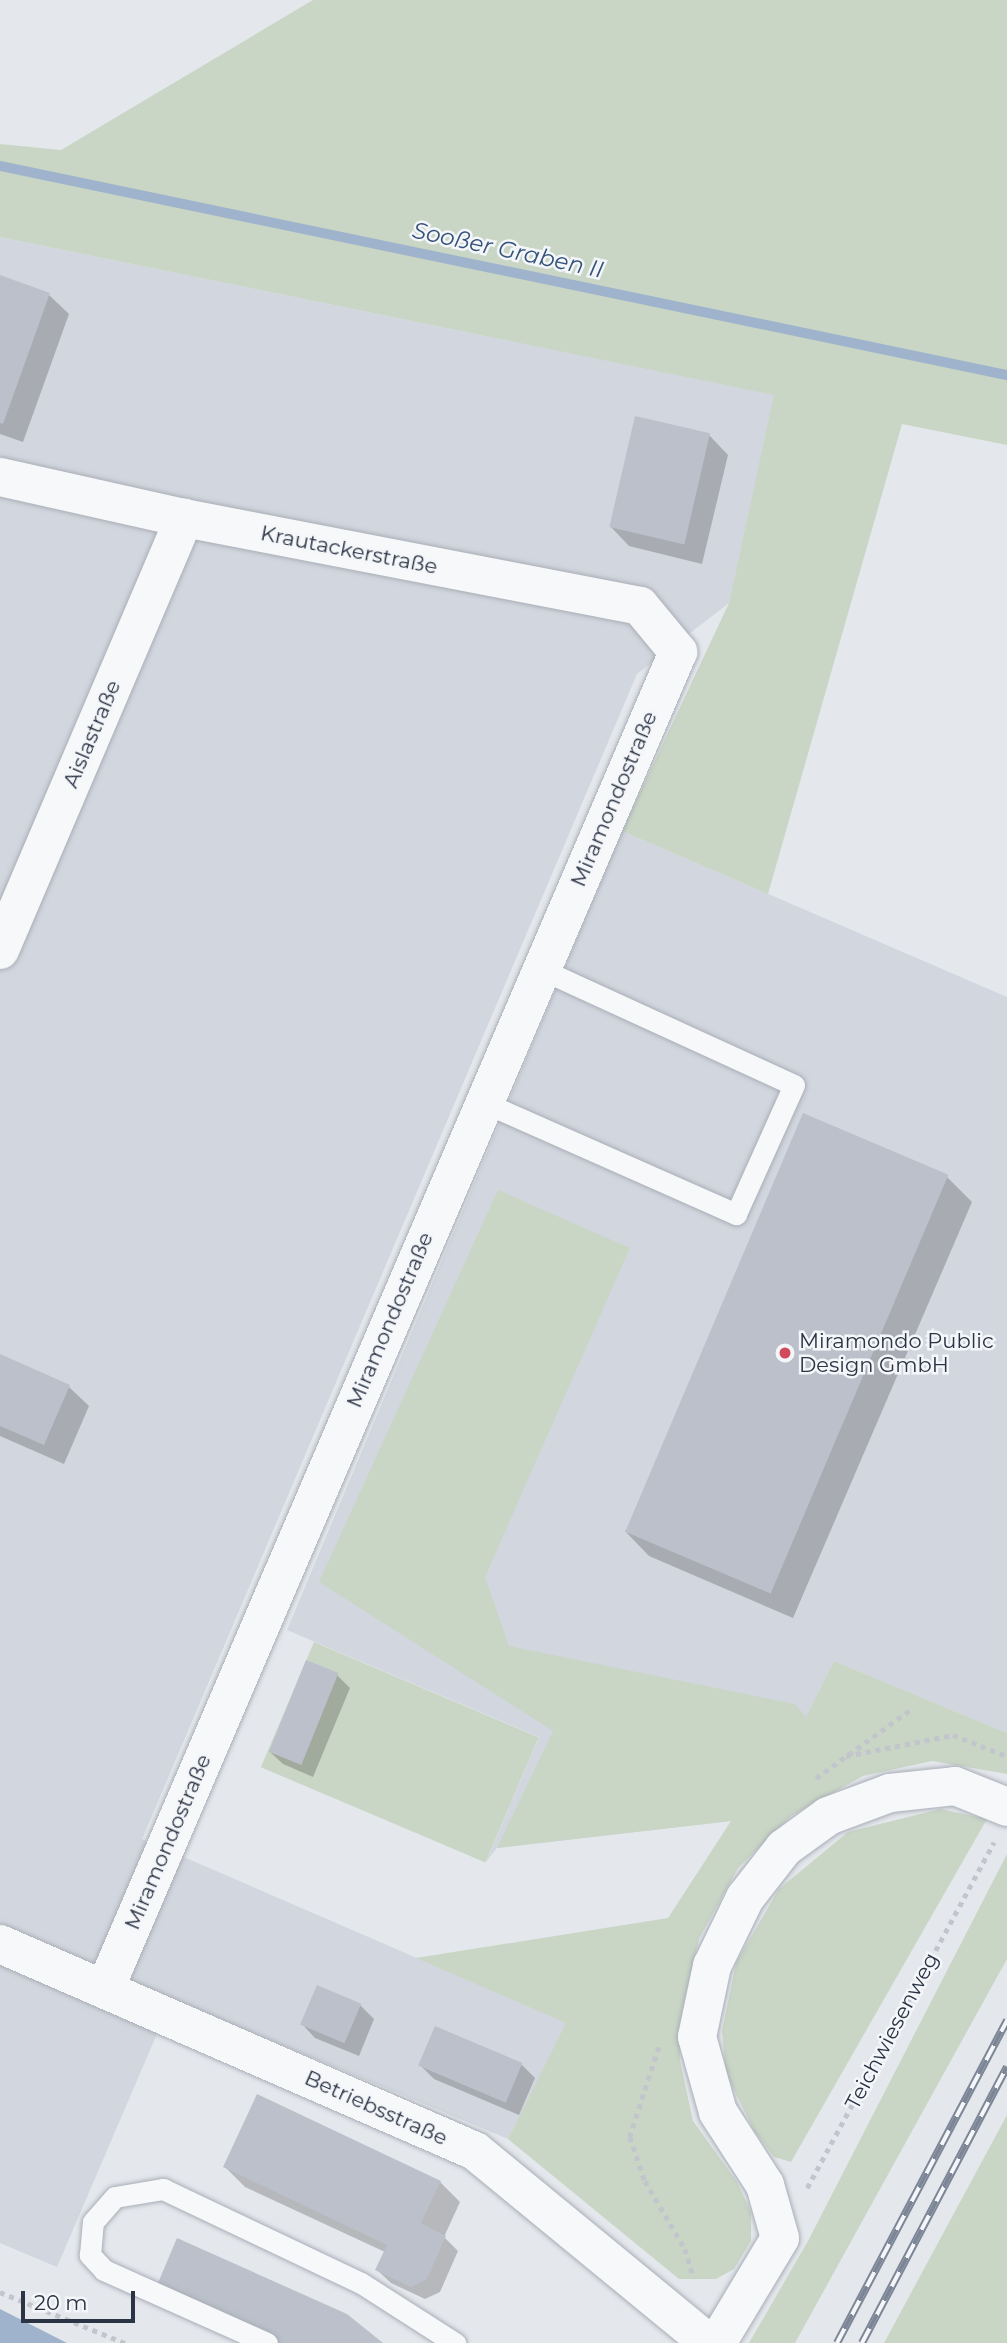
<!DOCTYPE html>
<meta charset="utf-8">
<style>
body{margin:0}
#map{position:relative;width:1007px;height:2343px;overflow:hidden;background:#e4e7ec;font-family:Montserrat,sans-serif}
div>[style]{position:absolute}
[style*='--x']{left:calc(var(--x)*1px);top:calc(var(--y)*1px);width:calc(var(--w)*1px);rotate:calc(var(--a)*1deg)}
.built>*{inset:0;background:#d2d6de}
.green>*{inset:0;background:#c9d6c5;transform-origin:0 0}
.water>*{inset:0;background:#9fb4cc}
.shadow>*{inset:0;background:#0003}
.stream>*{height:10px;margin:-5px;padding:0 5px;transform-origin:5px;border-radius:5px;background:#9fb4cc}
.building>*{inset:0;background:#bbc0ca;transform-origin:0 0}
.path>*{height:4.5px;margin-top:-2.25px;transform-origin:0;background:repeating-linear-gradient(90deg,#c2c5cb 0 5px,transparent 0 10px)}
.roads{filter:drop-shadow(0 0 2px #a9aeb7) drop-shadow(0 0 2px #a9aeb7)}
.service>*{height:21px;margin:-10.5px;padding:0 10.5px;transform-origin:10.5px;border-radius:10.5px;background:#f7f8fa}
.minor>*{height:38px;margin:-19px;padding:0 19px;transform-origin:19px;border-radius:19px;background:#f7f8fa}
.rail>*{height:8px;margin-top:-4px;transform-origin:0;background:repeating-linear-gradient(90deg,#f4f6f9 0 16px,#7d8696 0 32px);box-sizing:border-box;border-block:2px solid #7d8696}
.dots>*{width:19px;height:19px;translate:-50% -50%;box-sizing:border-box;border:4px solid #f4f6f9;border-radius:50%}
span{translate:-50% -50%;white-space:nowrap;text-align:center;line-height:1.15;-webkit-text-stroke:5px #f4f6f9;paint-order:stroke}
.street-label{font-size:21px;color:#2b3445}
.poi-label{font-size:21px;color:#2b3445}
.left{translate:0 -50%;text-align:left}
.water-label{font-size:23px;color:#34527a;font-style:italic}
.scale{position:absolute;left:21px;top:2291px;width:114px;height:32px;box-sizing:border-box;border:4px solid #2b3445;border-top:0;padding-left:9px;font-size:21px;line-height:24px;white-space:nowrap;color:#2b3445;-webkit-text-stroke:5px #f4f6f9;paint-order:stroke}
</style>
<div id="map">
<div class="built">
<i style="clip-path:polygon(0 237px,775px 395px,729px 603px,637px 674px,142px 1839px,567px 2023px,508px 2139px,172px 1999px,57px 2267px,0 2243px)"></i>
<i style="clip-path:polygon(622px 831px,1007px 997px,1007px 1733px,834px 1661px,806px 1718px,731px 1821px,497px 1848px,486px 1862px,539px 1737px,287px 1630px)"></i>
</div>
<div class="green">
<i style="clip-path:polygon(313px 0,1007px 0,1007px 445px,902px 424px,768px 894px,622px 831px,729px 603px,774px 395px,0 237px,0 144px,61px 150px)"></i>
<i style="clip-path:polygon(498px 1190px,630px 1248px,485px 1577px,509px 1646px,795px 1704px,806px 1717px,834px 1661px,1007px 1733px,1007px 1774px,932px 1761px,863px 1776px,791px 1816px,738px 1868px,699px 1939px,682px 2011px,680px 2061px,693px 2121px,737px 2182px,751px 2212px,751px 2241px,734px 2269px,716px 2279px,679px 2279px,508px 2139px,566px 2023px,416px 1958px,668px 1918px,731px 1821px,497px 1848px,553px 1731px,319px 1582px)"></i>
<i style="left:314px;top:1642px;width:244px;height:136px;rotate:23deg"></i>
<i style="clip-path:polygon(940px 1809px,987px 1819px,791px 2162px,774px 2157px,755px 2132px,726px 2074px,722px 2031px,736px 1963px,779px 1889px,848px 1832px)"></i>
<i style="clip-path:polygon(1007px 1854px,1007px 1959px,795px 2343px,749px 2343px,808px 2241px)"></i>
<i style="clip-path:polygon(1007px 2115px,1007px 2343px,884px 2343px)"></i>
</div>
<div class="water">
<i style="clip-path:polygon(0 2309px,67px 2343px,0 2343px)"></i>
</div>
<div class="shadow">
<i style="clip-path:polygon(0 277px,49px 295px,69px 314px,23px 442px,0 434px)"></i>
<i style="clip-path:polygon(709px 435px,728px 455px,702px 564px,629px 546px,610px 526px)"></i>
<i style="clip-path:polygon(947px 1177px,972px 1202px,793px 1618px,649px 1556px,625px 1531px)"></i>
<i style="clip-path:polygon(0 1356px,69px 1387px,89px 1406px,64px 1464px,0 1436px)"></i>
<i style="clip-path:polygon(337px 1675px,350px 1688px,313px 1777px,283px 1764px,269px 1751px)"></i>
<i style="clip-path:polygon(360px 2005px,374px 2019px,359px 2056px,315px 2038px,302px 2024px)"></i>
<i style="clip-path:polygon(521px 2064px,535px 2078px,519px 2115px,434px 2079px,420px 2065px)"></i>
<i style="clip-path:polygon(225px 2167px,440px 2182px,460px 2202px,444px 2237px,458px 2251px,440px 2292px,425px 2299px,391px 2283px,377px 2270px,385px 2252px,245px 2187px)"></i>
</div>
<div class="stream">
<i style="--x:0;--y:166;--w:1028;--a:11.73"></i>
</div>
<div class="building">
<i style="clip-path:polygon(0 275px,50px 293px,3px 424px,0 423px)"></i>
<i style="left:635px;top:416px;width:77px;height:114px;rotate:13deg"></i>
<i style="left:803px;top:1113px;width:158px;height:455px;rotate:23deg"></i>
<i style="clip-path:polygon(0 1354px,70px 1385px,44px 1445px,0 1426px)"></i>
<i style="left:306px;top:1660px;width:35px;height:99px;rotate:22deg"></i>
<i style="left:317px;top:1985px;width:48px;height:43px;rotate:23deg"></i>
<i style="left:435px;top:2026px;width:95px;height:43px;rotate:23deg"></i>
<i style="clip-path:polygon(257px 2094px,441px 2181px,421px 2223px,446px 2236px,427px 2279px,411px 2287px,375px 2270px,387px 2245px,223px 2167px)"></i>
<i style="clip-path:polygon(177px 2238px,347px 2314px,383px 2343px,276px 2343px,155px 2290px)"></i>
</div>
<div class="path">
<i style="--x:846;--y:1756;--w:109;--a:-11.1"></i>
<i style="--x:953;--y:1735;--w:58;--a:21.3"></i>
<i style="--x:816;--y:1778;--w:116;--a:-35.9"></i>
<i style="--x:659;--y:2047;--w:95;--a:107.9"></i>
<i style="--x:630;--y:2137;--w:46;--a:71.2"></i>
<i style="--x:645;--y:2181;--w:79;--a:59.5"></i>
<i style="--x:685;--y:2249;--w:30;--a:73"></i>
<i style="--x:807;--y:2188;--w:393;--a:-61.6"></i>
<i style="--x:0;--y:2292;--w:135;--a:22.2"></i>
</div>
<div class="roads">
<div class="service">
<i style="--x:483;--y:1102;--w:277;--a:23.9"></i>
<i style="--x:736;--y:1214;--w:141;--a:-65.8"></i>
<i style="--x:794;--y:1085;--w:278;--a:-155.4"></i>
<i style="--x:267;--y:2343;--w:179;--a:-155.9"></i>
<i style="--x:104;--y:2270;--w:21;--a:-133"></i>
<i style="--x:90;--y:2255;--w:33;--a:-85"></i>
<i style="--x:93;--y:2222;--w:33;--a:-49"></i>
<i style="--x:115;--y:2197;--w:49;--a:-9.5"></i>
<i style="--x:163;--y:2189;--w:219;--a:25.4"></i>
<i style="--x:361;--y:2283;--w:112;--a:32.6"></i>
</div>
<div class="minor">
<i style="--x:0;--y:477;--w:189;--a:12.6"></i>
<i style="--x:184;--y:518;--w:464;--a:10.9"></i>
<i style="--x:640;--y:606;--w:60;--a:50.4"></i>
<i style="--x:678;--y:652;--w:1455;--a:113.2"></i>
<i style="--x:0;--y:950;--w:470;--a:-66.9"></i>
<i style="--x:0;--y:1944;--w:518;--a:23.55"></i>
<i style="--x:475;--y:2151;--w:303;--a:39.4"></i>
<i style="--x:717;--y:2343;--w:122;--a:-59"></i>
<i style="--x:780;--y:2238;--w:55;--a:-105.8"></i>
<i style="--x:765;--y:2185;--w:87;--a:-122.8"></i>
<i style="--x:718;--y:2112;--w:78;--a:-105.6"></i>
<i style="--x:697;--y:2037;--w:73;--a:-78.1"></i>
<i style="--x:712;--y:1966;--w:76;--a:-64.1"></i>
<i style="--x:745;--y:1898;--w:63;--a:-52"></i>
<i style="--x:784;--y:1848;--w:54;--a:-36"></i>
<i style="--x:828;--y:1816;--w:66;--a:-20.4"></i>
<i style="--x:890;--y:1793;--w:65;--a:-6.1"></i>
<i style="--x:955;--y:1786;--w:56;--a:22"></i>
</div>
</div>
<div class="rail">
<i style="--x:837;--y:2343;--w:365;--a:-62.2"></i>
<i style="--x:862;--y:2343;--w:312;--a:-62.3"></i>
</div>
<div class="dots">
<i style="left:785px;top:1353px;background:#d1495b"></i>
</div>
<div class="street-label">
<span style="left:349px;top:550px;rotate:11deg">Krautackerstraße</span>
<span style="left:92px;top:734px;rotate:-67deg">Aislastraße</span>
<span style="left:614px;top:799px;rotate:-67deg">Miramondostraße</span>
<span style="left:390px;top:1320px;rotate:-67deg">Miramondostraße</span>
<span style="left:168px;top:1842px;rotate:-67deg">Miramondostraße</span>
<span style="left:892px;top:2031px;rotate:-62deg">Teichwiesenweg</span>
<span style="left:376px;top:2108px;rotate:24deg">Betriebsstraße</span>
</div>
<div class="poi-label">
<span class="left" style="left:799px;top:1353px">Miramondo Public<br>Design GmbH</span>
</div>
<div class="water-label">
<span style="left:508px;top:250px;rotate:12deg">Sooßer Graben II</span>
</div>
<div class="scale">20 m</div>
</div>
